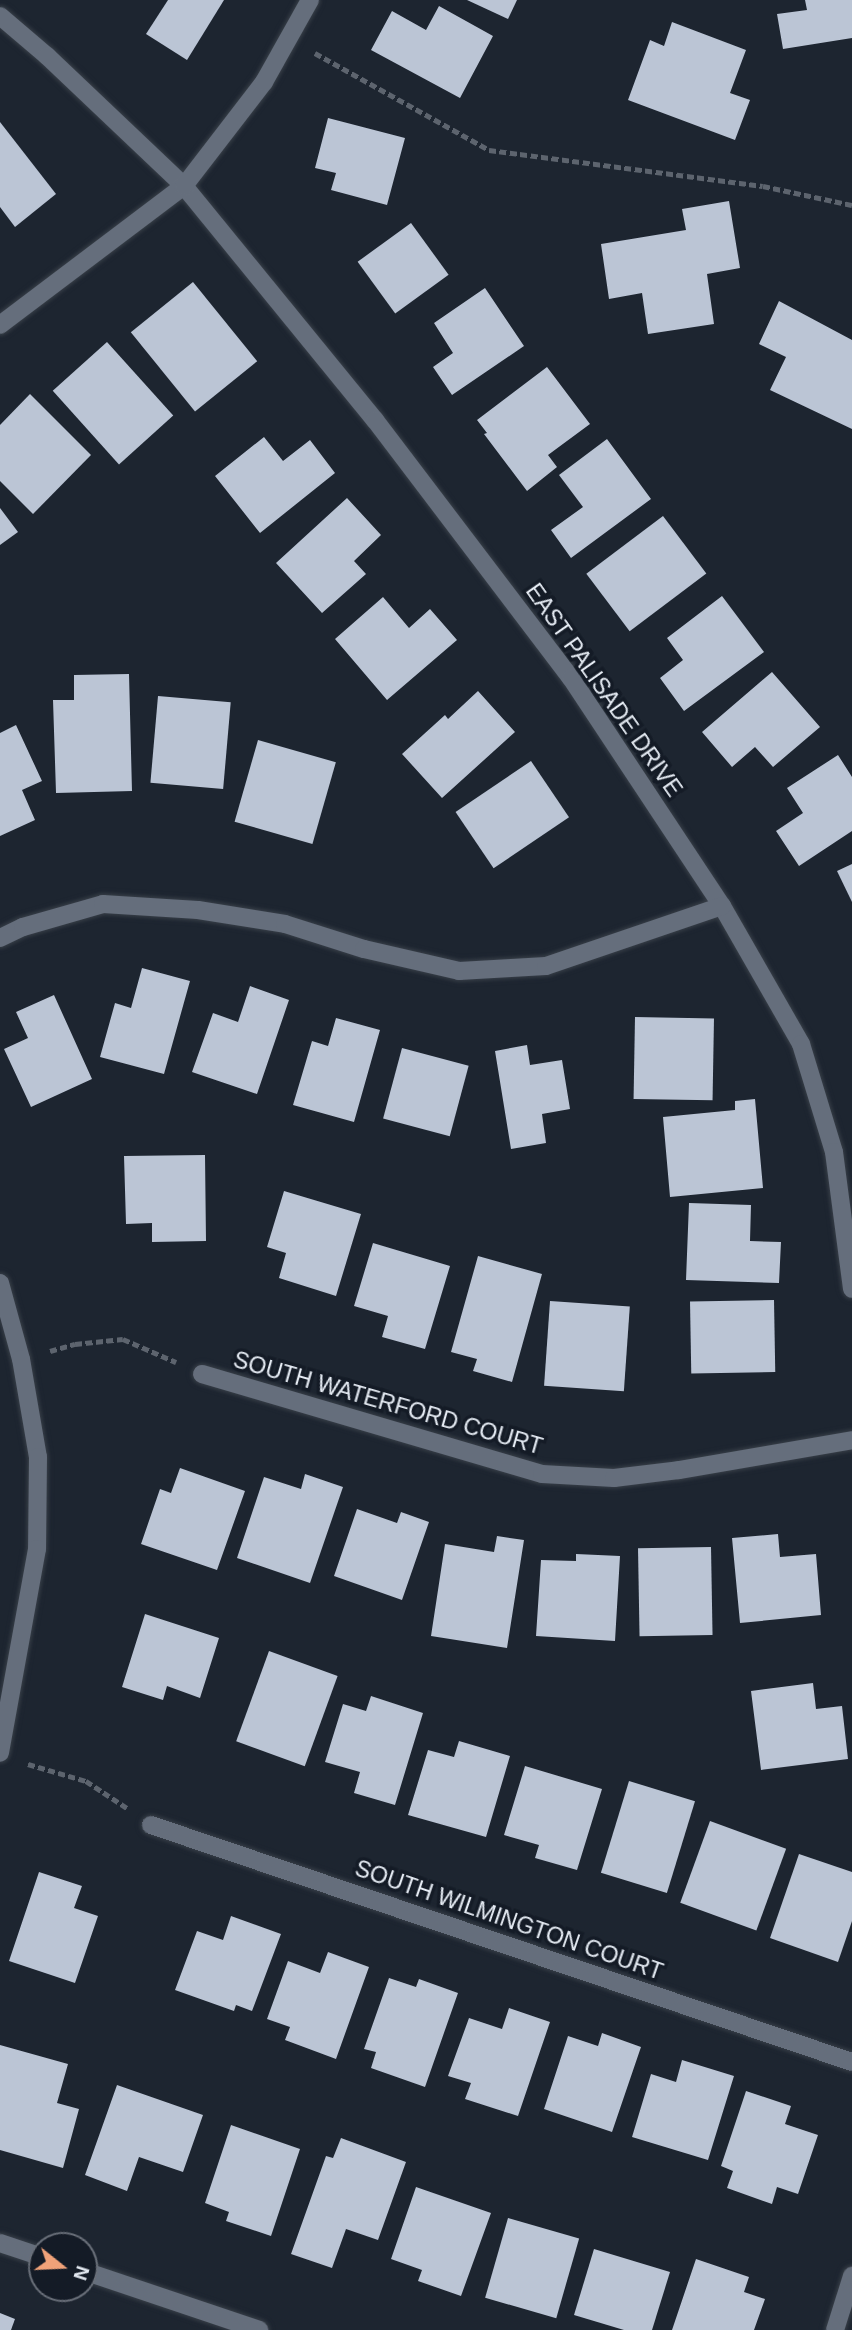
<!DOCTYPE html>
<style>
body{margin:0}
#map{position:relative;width:852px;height:2330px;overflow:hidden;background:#1d2530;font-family:Arial,sans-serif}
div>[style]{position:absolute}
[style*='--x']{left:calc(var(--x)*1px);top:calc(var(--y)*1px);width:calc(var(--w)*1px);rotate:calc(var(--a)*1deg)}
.building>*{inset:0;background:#bbc5d5;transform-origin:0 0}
.path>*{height:4.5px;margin-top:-2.25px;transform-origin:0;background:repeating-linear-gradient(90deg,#5d646e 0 7px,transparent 0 10.5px)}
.roads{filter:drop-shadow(0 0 2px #383f48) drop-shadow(0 0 2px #383f48)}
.minor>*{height:18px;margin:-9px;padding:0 9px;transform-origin:9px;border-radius:9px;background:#656e7c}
span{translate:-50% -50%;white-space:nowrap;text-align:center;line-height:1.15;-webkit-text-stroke:7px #141b26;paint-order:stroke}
.street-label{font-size:23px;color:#e5ebf3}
.north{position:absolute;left:28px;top:2232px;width:70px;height:70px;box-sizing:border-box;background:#141b26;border:2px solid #686e78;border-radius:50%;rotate:108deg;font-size:19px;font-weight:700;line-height:28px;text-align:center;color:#e5ebf3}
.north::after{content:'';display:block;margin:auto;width:24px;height:32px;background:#f0a279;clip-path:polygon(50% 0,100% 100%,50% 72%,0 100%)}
</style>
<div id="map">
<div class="building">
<i style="clip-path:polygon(168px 0,224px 0,187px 60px,146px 34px)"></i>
<i style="clip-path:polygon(467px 0,517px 0,508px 19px)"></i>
<i style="clip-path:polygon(805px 0,852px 0,852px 38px,783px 49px,777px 14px,807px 10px)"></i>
<i style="clip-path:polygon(439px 6px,493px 36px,460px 98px,371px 50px,392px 11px,426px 30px)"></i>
<i style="clip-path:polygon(672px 22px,746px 50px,730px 93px,750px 100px,735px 140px,628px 100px,650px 40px,664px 46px)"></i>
<i style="clip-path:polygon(328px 118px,405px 138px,387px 205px,331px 190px,336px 173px,315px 168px)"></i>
<i style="clip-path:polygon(0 122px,56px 194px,15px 227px,0 207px)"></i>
<i style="clip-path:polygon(729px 201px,740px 268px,707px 274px,714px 324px,648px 334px,642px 293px,609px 299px,601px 244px,686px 230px,682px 209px)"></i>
<i style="left:411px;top:223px;width:64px;height:66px;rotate:54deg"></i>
<i style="left:193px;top:282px;width:102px;height:80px;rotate:51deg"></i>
<i style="clip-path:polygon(485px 288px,524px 346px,452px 395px,433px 367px,453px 353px,434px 323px)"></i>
<i style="clip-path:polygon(779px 301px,852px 340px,852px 429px,770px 390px,786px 357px,759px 344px)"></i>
<i style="left:107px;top:342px;width:99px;height:73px;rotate:48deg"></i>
<i style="clip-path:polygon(547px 367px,590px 424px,548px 455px,557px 467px,527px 491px,484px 434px,487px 433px,477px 420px)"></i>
<i style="clip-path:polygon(30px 394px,91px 455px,33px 514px,0 481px,0 425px)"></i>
<i style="clip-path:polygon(264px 437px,283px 461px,310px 440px,335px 473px,260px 533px,215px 476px)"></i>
<i style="clip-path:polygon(607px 439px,651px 499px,571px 558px,551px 530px,583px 507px,559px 475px)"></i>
<i style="clip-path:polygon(347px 498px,381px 535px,354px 561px,366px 574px,322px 613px,276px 563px)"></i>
<i style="clip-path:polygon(0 508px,18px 532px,0 545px)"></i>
<i style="left:663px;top:516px;width:72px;height:96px;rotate:53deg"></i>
<i style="clip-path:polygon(722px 596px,764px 652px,684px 711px,660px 678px,683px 660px,667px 638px)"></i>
<i style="clip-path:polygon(383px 597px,409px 628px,430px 609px,457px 640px,387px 700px,335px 639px)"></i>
<i style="clip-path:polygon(772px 672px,820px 727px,773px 767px,755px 747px,732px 767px,702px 732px)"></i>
<i style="clip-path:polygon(129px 674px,132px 791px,56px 793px,53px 700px,74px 700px,74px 675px)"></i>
<i style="clip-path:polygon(478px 691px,515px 732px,442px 798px,402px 754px,445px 715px,448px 719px)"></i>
<i style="left:158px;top:696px;width:73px;height:87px;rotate:5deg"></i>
<i style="clip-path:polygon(16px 725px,42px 781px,22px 790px,35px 820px,0 836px,0 733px)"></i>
<i style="left:258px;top:740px;width:81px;height:85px;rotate:16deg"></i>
<i style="clip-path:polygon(838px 755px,852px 777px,852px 831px,799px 866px,776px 831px,803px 813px,787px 788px)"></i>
<i style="left:531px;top:761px;width:68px;height:91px;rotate:56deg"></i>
<i style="clip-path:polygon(852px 864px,852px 902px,837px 871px)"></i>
<i style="clip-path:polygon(142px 968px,190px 981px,164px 1074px,100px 1057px,115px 1003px,131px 1008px)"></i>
<i style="clip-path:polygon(250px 986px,289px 1000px,257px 1094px,192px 1072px,213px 1013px,238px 1022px)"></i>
<i style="clip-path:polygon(54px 995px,92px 1079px,31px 1107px,4px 1049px,28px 1038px,16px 1012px)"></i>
<i style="left:635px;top:1017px;width:79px;height:82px;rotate:1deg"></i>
<i style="clip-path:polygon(336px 1018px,380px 1030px,354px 1122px,293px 1105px,312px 1041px,328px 1046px)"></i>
<i style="clip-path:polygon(527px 1045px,530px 1065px,562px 1060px,570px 1109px,542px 1114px,546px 1143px,511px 1149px,495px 1051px)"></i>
<i style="left:402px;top:1048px;width:69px;height:73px;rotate:15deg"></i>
<i style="clip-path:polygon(755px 1099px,763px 1188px,670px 1197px,663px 1117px,735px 1110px,735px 1101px)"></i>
<i style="clip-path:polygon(205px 1155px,206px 1241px,152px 1242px,152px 1223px,126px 1224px,124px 1156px)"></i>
<i style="clip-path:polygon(284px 1191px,361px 1214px,336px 1296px,279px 1278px,286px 1253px,267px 1247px)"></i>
<i style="clip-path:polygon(689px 1203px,751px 1205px,750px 1241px,781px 1242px,779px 1283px,686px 1280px)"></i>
<i style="clip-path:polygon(373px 1243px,450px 1266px,425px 1349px,382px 1337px,388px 1316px,354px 1306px)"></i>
<i style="clip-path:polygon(478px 1256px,542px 1274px,512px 1382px,473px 1371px,477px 1359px,451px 1352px)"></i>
<i style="left:774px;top:1300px;width:72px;height:84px;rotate:89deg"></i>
<i style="left:550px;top:1301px;width:80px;height:85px;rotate:4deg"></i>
<i style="clip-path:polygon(180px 1468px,245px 1491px,217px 1570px,141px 1544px,160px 1489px,171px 1493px)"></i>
<i style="clip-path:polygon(305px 1474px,343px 1487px,310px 1583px,237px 1558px,264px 1477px,301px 1489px)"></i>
<i style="clip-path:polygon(357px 1509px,397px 1523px,401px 1512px,429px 1522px,402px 1600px,334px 1576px)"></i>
<i style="clip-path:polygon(778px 1534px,780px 1557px,816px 1554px,821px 1615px,740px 1623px,732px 1538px)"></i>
<i style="clip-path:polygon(497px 1536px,524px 1540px,507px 1648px,431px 1636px,445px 1544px,494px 1552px)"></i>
<i style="left:711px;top:1547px;width:88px;height:73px;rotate:89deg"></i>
<i style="clip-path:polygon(576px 1554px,620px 1556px,615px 1641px,536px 1636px,541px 1560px,576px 1561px)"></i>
<i style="clip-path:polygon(145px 1614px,219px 1638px,200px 1698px,167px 1686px,163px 1700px,122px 1687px)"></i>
<i style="left:269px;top:1651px;width:73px;height:96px;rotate:20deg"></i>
<i style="clip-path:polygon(813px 1683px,816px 1709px,842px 1706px,848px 1759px,761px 1770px,751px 1691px)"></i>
<i style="clip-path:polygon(371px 1696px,423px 1713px,395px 1805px,354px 1793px,360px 1772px,325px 1762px,343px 1704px,366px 1711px)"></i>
<i style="clip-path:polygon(459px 1741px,510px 1756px,486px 1837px,408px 1815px,428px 1750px,454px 1757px)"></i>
<i style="clip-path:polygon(525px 1766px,602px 1789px,577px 1870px,535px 1858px,539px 1845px,504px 1835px)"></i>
<i style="left:629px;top:1781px;width:69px;height:96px;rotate:17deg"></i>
<i style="left:710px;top:1821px;width:81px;height:87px;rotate:20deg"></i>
<i style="clip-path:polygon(799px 1854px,852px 1872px,852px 1921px,838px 1962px,770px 1938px)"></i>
<i style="clip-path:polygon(39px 1872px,82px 1886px,74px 1908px,98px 1916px,75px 1983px,9px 1961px)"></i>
<i style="clip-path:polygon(231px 1916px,281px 1934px,252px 2011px,236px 2005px,234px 2011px,175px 1990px,197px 1931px,223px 1940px)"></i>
<i style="clip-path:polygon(328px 1952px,369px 1967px,336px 2059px,285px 2040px,290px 2027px,267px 2019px,288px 1961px,320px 1973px)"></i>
<i style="clip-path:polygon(389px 1978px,416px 1987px,419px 1979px,458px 1993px,425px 2087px,371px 2068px,376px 2052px,364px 2049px)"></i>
<i style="clip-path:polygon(509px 2008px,550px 2022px,518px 2116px,465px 2099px,471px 2083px,448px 2076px,469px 2018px,502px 2029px)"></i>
<i style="clip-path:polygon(602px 2033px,641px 2047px,612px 2132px,544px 2109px,568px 2036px,598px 2046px)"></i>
<i style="clip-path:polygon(0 2045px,68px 2064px,57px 2103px,79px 2109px,63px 2168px,0 2150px)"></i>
<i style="clip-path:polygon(682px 2060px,734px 2076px,708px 2160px,632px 2137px,651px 2074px,676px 2082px)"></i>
<i style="clip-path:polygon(117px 2085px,203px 2115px,183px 2172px,139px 2157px,127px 2191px,85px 2175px)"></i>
<i style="clip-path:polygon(746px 2091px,791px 2106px,785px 2124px,818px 2135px,798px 2194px,777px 2187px,772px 2204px,727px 2188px,733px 2171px,721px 2166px)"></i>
<i style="clip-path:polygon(231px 2125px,300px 2149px,271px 2236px,226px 2221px,229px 2212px,205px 2203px)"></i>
<i style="clip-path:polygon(341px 2138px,406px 2162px,378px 2240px,346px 2229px,332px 2268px,291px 2254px,326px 2156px,333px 2158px)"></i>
<i style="clip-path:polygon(416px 2187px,491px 2213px,461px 2296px,418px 2281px,422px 2270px,391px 2259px)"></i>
<i style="left:508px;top:2218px;width:74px;height:83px;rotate:16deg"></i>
<i style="clip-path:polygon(594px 2249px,670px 2272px,652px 2330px,624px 2330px,574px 2315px)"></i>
<i style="clip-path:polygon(696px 2259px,749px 2277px,744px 2292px,765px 2299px,754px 2330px,672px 2330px)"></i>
<i style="clip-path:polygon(0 2313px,15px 2319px,11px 2330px,0 2330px)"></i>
</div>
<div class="path">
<i style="--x:315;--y:53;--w:199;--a:29.1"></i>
<i style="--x:489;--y:150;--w:276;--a:7.5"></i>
<i style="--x:763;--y:186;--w:91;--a:12.1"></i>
<i style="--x:50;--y:1351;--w:26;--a:-16"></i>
<i style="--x:75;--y:1344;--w:48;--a:-5.9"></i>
<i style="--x:123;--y:1339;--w:58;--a:23.5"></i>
<i style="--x:28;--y:1764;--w:60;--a:16.3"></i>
<i style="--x:86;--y:1781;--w:49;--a:33.4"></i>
</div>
<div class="roads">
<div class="minor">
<i style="--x:0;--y:16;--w:62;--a:40.4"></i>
<i style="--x:47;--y:56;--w:189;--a:43.5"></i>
<i style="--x:184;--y:186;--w:302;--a:50.8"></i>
<i style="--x:375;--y:420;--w:324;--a:52.8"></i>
<i style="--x:571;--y:678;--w:273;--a:56.5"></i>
<i style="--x:722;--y:906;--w:159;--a:60.2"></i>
<i style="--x:801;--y:1044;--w:113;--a:73"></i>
<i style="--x:834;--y:1152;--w:138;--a:82.5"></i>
<i style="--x:0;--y:325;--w:231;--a:-37.1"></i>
<i style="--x:184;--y:186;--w:131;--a:-52.4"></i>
<i style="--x:264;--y:82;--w:94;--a:-60.7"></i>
<i style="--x:0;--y:938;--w:25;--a:-26"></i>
<i style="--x:23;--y:927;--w:83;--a:-16"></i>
<i style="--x:103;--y:904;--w:95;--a:3.6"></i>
<i style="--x:198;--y:910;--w:88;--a:9.1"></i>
<i style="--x:285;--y:924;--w:83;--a:17.6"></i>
<i style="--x:364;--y:949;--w:98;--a:13"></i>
<i style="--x:459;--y:971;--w:87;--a:-3.3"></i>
<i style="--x:546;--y:966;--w:186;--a:-18.8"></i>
<i style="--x:0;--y:1283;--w:79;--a:74.6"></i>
<i style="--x:21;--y:1359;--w:99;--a:80.2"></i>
<i style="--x:38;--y:1457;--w:92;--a:90.6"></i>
<i style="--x:37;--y:1549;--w:207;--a:100.3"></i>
<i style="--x:202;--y:1374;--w:354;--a:16.4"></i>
<i style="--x:542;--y:1474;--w:72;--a:3.2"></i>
<i style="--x:614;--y:1478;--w:65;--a:-7"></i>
<i style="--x:679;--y:1470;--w:176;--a:-9.8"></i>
<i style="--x:151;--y:1825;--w:740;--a:18.68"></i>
<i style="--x:0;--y:2243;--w:44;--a:18.4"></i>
<i style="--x:84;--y:2271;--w:185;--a:18.6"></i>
<i style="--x:835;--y:2330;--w:57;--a:-72.5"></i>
</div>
</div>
<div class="street-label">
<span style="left:604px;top:690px;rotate:55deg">EAST PALISADE DRIVE</span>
<span style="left:388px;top:1403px;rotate:16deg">SOUTH WATERFORD COURT</span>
<span style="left:509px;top:1920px;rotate:19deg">SOUTH WILMINGTON COURT</span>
</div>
<div class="north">N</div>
</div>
